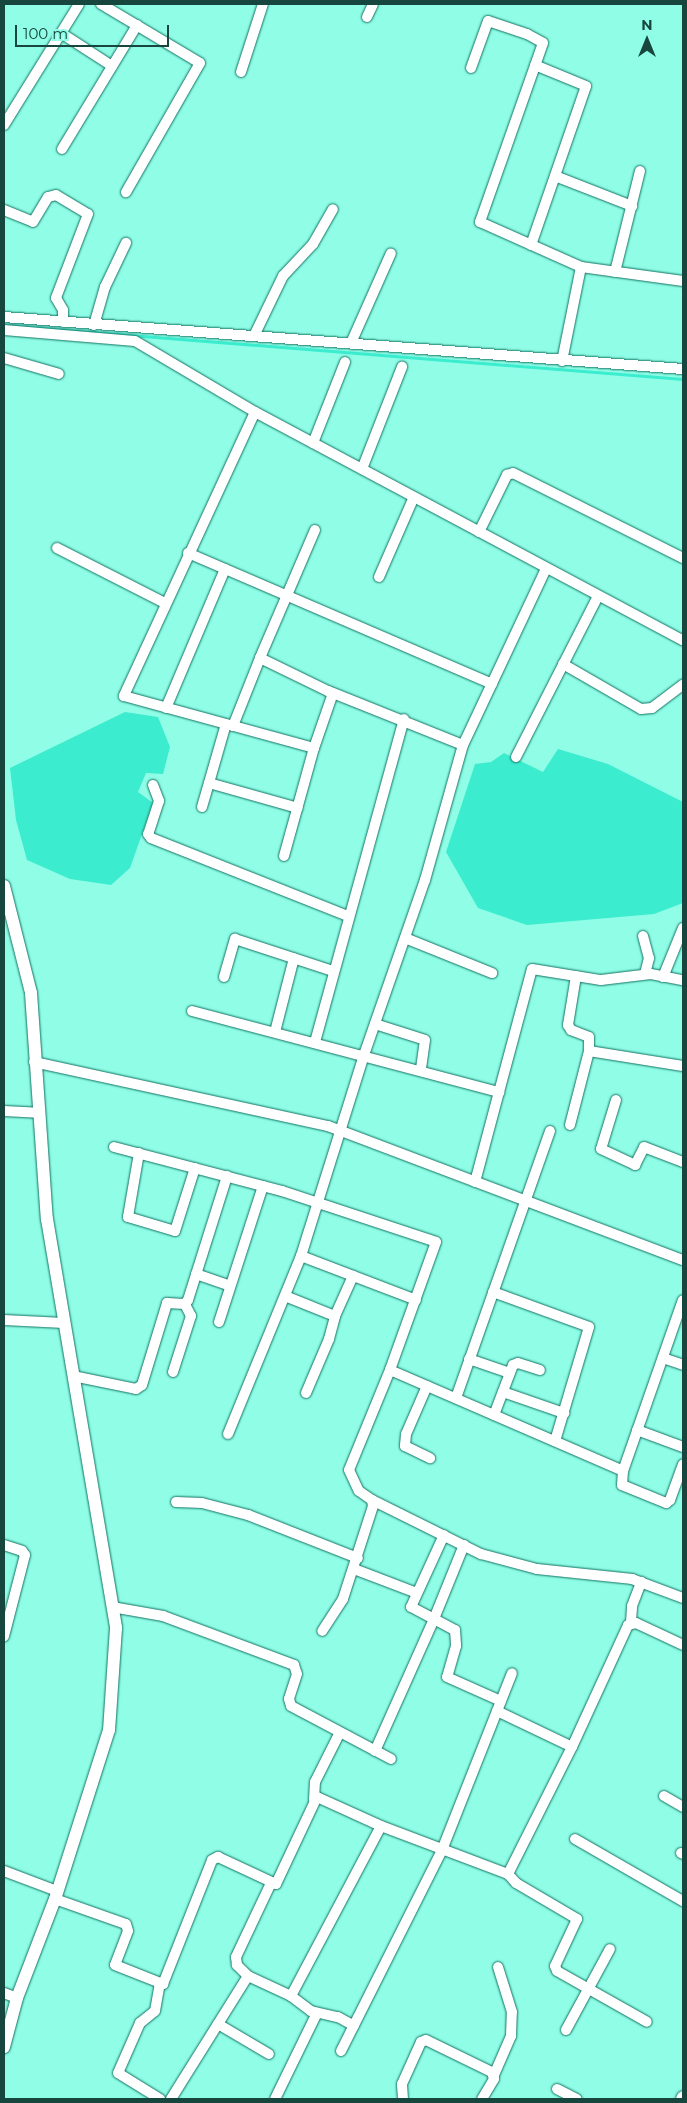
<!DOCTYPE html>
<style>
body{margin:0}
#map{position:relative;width:687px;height:2103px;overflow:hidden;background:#90fee7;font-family:Montserrat,sans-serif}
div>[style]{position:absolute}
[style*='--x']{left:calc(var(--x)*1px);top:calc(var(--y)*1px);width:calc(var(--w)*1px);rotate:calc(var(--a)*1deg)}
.water>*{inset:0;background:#3beccf}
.stream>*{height:3px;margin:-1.5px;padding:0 1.5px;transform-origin:1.5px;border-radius:1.5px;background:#3beccf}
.roads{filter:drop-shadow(0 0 1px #137263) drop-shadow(0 0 1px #137263)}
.minor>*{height:10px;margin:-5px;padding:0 5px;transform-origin:5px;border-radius:5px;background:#fff}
.tertiary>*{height:12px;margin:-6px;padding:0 6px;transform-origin:6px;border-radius:6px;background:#fff}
span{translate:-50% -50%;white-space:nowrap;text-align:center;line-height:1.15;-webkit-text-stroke:5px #90fee7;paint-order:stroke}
.frame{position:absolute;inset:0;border:5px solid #16463d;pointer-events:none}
.north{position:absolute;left:622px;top:15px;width:50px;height:50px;-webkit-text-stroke:4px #90fee7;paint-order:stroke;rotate:0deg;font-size:14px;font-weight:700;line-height:20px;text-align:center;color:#16463d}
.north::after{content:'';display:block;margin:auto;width:18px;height:22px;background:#16463d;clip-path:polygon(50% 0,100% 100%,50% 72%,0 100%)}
.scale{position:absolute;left:15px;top:25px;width:154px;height:22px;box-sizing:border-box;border:2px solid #16463d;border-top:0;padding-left:6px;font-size:15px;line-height:18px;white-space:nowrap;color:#16463d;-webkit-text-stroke:4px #90fee7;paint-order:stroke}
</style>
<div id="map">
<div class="water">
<i style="clip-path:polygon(125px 712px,158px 717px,170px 747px,163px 774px,146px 773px,138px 792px,153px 803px,130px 868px,111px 885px,70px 879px,27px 860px,16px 820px,10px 768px)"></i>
<i style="clip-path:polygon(558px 749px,608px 764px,683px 802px,683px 903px,654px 914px,527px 925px,478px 908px,446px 852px,475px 764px,491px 762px,504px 753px,543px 772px)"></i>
</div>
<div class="stream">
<i style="--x:4;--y:325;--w:681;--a:4.55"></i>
</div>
<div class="roads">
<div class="minor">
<i style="--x:101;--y:4;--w:115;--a:30.8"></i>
<i style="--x:200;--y:63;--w:149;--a:119.8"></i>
<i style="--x:367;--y:17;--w:14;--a:-65"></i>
<i style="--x:61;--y:33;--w:61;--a:32.9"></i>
<i style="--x:471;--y:68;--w:50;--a:-70.1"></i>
<i style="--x:488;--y:21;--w:41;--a:18.4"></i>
<i style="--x:527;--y:34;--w:18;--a:29"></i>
<i style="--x:543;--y:43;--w:190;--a:109.4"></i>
<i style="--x:480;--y:222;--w:111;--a:24"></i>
<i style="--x:581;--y:267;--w:96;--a:101.4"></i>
<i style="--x:241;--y:72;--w:71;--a:-72.1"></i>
<i style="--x:4;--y:125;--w:142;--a:-58.2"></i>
<i style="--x:62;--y:149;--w:145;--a:-58.8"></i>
<i style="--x:555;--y:176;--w:83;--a:21.3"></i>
<i style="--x:4;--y:210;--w:31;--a:22"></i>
<i style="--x:33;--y:222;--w:29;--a:-59"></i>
<i style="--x:48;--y:197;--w:8;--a:-14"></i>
<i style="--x:56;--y:195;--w:37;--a:31"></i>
<i style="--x:88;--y:214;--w:90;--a:110.9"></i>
<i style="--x:56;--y:298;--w:14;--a:60"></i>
<i style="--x:63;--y:310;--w:12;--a:90"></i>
<i style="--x:531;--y:245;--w:168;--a:-70.9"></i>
<i style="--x:586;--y:86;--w:55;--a:-157.6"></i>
<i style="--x:581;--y:267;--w:103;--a:7.8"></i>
<i style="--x:615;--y:272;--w:104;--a:-76.1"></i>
<i style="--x:4;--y:317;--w:681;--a:4.38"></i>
<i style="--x:94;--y:325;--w:40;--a:-74"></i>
<i style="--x:105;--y:287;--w:49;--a:-64.5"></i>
<i style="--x:4;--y:330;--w:131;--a:4.8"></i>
<i style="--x:135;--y:341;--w:139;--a:30.6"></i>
<i style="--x:255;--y:412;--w:485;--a:28.1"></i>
<i style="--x:254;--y:336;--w:67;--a:-64.2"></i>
<i style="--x:283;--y:276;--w:44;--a:-46.8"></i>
<i style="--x:313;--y:244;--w:40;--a:-60.3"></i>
<i style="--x:351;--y:343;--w:98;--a:-66"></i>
<i style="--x:4;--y:358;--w:57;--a:16.2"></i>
<i style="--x:255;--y:412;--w:313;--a:114.8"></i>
<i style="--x:124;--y:696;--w:197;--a:15.3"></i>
<i style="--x:314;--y:748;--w:58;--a:-70.9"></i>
<i style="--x:313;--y:443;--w:87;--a:-68.4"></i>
<i style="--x:362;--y:469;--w:110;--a:-68.6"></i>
<i style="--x:315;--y:530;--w:139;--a:113.3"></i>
<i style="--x:260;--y:658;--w:76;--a:25.9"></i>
<i style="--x:328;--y:691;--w:145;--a:21.8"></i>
<i style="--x:479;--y:532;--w:64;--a:-63.8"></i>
<i style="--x:507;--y:475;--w:6;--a:-18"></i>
<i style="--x:513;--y:473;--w:190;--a:26.6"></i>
<i style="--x:57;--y:548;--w:121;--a:27"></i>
<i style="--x:188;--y:553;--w:331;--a:23.3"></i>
<i style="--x:379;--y:577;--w:87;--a:-66.4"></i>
<i style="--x:563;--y:664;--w:90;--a:30"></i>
<i style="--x:641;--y:709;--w:11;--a:-5"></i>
<i style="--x:652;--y:708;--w:39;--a:-37"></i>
<i style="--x:166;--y:708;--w:151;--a:-67"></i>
<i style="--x:233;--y:726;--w:73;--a:-68.3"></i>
<i style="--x:516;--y:757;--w:181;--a:-63"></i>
<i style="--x:209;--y:783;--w:92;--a:15.7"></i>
<i style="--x:153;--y:785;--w:17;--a:69"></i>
<i style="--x:159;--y:801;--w:35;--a:108"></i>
<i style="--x:148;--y:834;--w:5;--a:53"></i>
<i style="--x:151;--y:838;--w:212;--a:21.6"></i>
<i style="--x:202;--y:807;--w:86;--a:-73.9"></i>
<i style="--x:284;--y:856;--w:112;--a:-74.5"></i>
<i style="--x:643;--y:936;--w:23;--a:75"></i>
<i style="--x:649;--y:958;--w:16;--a:104"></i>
<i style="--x:405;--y:938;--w:94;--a:21.9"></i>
<i style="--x:576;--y:976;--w:50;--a:99.3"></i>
<i style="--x:568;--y:1025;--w:6;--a:59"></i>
<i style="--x:571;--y:1030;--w:19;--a:21"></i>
<i style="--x:589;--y:1037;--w:14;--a:90"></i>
<i style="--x:224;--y:977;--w:40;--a:-74"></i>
<i style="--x:235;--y:939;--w:103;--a:18.1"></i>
<i style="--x:663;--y:977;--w:53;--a:-67.8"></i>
<i style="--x:192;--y:1011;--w:318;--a:14.8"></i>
<i style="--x:499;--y:1092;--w:127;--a:-75"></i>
<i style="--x:532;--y:969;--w:70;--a:9.1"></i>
<i style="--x:601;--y:980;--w:50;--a:-6.8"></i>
<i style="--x:651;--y:974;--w:33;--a:11"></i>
<i style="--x:375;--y:1024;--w:52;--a:17.7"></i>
<i style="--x:425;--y:1040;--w:30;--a:98"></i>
<i style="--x:275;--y:1032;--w:76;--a:-75.6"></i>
<i style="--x:315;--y:1042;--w:335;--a:-74.6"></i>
<i style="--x:34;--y:1062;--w:301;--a:12.3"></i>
<i style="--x:328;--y:1126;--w:379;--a:20.7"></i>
<i style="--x:616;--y:1100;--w:51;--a:107"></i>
<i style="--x:601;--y:1149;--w:38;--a:25"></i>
<i style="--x:635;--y:1165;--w:20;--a:-63"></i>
<i style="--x:644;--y:1147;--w:42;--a:21"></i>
<i style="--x:4;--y:1111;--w:34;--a:3"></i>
<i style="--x:570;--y:1125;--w:76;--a:-75.6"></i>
<i style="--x:589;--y:1051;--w:95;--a:9.1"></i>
<i style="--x:114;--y:1147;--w:174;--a:14.7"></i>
<i style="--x:282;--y:1191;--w:162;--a:18.3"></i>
<i style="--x:436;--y:1242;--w:136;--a:109.8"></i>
<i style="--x:390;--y:1370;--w:108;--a:112.3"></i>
<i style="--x:349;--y:1470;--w:23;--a:65"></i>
<i style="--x:359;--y:1491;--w:16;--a:35"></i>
<i style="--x:372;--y:1500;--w:6;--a:81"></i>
<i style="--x:373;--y:1506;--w:98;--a:107.9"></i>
<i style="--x:343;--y:1599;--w:38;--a:123"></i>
<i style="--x:139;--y:1153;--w:65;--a:99.8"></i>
<i style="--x:128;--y:1217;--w:49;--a:16.6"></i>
<i style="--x:175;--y:1231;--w:66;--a:-72.4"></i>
<i style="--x:475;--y:1182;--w:93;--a:-75.1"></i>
<i style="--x:301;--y:1256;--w:123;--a:20.9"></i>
<i style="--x:196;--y:1274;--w:36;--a:19"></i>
<i style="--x:493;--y:1292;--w:102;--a:20"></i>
<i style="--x:589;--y:1327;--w:119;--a:106.6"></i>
<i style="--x:285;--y:1296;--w:54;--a:21.8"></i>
<i style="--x:335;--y:1316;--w:44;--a:-65.8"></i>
<i style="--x:4;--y:1320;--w:60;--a:2.9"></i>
<i style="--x:219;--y:1322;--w:143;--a:-72.1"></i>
<i style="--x:663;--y:1358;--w:21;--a:19"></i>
<i style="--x:469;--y:1359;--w:43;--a:18.9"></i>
<i style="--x:390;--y:1370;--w:254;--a:23.4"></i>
<i style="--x:623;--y:1471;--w:14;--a:94"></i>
<i style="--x:622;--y:1485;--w:48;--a:22.2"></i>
<i style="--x:666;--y:1503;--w:5;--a:-37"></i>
<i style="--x:670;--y:1500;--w:38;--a:-70"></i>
<i style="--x:173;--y:1372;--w:59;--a:-72.2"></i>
<i style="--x:191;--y:1316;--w:13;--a:-117"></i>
<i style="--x:73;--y:1376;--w:64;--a:11.7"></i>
<i style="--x:136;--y:1389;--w:7;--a:-34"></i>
<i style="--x:142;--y:1385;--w:86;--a:-73"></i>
<i style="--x:167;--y:1303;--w:18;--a:3"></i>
<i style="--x:185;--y:1304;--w:5;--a:-53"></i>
<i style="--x:188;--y:1300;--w:130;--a:-72.5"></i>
<i style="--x:427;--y:1386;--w:52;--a:113.6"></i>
<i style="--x:406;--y:1434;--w:12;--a:95"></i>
<i style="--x:405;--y:1446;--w:28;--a:26"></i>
<i style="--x:503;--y:1392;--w:65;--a:19"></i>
<i style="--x:306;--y:1393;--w:59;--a:-66.9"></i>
<i style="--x:329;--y:1339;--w:24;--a:-75"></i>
<i style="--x:456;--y:1398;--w:283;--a:-70.6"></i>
<i style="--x:494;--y:1415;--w:53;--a:-69.2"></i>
<i style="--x:513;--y:1365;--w:5;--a:-22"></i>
<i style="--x:518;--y:1363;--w:23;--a:18"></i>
<i style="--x:637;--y:1430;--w:49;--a:20.3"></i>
<i style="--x:228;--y:1434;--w:192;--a:-67.7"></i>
<i style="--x:301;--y:1256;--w:211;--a:-72.6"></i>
<i style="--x:364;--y:1055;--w:185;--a:-70.8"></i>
<i style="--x:425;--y:880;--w:140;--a:-74.3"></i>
<i style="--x:463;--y:745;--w:195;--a:-64.8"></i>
<i style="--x:623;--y:1471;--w:181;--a:-70.7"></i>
<i style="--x:372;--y:1500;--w:122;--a:26.4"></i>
<i style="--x:481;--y:1554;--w:58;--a:15"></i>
<i style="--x:537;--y:1569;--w:96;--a:6"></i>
<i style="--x:632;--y:1579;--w:54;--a:20.4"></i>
<i style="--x:176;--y:1502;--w:26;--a:2"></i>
<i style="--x:202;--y:1503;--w:48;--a:14.6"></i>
<i style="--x:248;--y:1515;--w:118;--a:21.4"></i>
<i style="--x:4;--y:1545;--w:19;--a:18"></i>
<i style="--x:22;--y:1551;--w:5;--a:53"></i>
<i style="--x:25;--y:1555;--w:84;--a:104.5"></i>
<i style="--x:464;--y:1545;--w:80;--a:112.1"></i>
<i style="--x:434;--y:1619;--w:24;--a:28"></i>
<i style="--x:455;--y:1630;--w:16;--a:86"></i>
<i style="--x:456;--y:1646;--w:32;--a:106"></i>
<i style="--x:447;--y:1677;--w:59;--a:24"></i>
<i style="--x:354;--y:1569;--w:67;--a:20.9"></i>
<i style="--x:112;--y:1607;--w:52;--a:10"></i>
<i style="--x:163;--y:1616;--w:140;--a:20.5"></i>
<i style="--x:294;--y:1665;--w:9;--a:72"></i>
<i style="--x:297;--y:1674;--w:26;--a:108"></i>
<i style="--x:289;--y:1699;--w:7;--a:74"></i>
<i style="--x:291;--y:1706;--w:113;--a:27.9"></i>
<i style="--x:631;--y:1622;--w:16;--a:-86"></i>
<i style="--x:632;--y:1606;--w:26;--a:-69"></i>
<i style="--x:497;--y:1711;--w:83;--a:25.6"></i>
<i style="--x:375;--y:1751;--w:145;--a:-65.9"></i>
<i style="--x:434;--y:1619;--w:26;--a:-152"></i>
<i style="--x:411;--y:1607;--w:79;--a:-65.4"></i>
<i style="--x:664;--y:1796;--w:22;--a:30"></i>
<i style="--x:314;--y:1800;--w:18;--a:-87"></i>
<i style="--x:315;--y:1782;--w:54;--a:-63.4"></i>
<i style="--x:575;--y:1839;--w:125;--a:29.9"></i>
<i style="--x:681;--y:1853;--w:2;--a:27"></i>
<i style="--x:4;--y:1871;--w:57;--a:20.7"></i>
<i style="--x:508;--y:1874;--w:12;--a:48"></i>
<i style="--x:516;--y:1883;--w:71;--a:30.5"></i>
<i style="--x:577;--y:1919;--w:52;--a:115.1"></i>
<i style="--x:555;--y:1966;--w:5;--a:68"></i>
<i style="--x:557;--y:1971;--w:103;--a:29.5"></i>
<i style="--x:55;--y:1899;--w:75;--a:19.4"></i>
<i style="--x:126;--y:1924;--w:7;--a:74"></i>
<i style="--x:128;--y:1931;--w:36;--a:111"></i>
<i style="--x:115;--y:1965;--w:52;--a:21.6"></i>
<i style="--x:163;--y:1984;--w:133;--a:-68.4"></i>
<i style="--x:212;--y:1860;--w:7;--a:-27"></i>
<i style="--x:218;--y:1857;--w:64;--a:25"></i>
<i style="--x:276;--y:1884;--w:96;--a:-64.8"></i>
<i style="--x:317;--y:1797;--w:70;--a:24.4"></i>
<i style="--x:381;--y:1826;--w:136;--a:20.7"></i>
<i style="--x:508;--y:1874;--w:142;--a:-63.3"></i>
<i style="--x:572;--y:1747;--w:134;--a:-65.3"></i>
<i style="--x:628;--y:1625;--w:8;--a:-14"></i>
<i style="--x:636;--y:1623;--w:52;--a:25.1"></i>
<i style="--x:248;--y:1976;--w:16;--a:-135"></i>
<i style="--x:237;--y:1965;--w:8;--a:-97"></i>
<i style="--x:236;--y:1957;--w:82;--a:-64.7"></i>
<i style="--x:4;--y:1993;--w:14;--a:21"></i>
<i style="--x:291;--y:1996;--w:192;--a:-62.1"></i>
<i style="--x:218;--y:2024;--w:59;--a:30.5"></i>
<i style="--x:566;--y:2030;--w:92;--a:-61.5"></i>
<i style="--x:341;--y:2051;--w:225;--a:-63.3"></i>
<i style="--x:442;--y:1850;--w:190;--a:-68.4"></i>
<i style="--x:494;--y:2075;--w:43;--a:-66.4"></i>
<i style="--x:511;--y:2036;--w:24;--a:-88"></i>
<i style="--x:512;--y:2012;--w:47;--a:-107.3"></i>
<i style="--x:557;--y:2089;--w:22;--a:27"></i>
<i style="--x:160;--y:2099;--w:49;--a:-148.2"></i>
<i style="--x:118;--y:2073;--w:55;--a:-66.3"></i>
<i style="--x:140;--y:2023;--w:19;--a:-39"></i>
<i style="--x:155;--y:2011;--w:28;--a:-80"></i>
<i style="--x:171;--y:2099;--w:145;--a:-58"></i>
<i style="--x:248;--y:1976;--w:47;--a:24.9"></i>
<i style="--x:291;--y:1996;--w:25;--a:37"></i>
<i style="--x:311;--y:2011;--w:28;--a:13"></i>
<i style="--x:338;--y:2017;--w:18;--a:29"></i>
<i style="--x:275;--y:2099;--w:96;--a:-64"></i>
<i style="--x:403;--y:2099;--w:15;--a:-94"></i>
<i style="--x:402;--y:2084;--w:46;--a:-65.7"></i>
<i style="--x:421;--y:2042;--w:5;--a:-22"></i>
<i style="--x:426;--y:2040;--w:73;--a:25.9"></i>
<i style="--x:492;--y:2072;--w:7;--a:74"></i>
<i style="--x:494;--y:2079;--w:23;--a:121"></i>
</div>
<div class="tertiary">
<i style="--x:4;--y:886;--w:110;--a:75.8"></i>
<i style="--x:31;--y:993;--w:227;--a:86"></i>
<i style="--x:47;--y:1219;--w:415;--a:80.4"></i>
<i style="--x:116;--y:1628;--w:102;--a:93.9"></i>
<i style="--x:109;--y:1730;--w:177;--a:107.7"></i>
<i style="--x:55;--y:1899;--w:106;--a:111"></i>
<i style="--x:17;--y:1998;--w:51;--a:104.9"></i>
<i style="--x:682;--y:2099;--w:2;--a:-63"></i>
</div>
</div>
<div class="frame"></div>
<div class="north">N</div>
<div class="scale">100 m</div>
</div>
